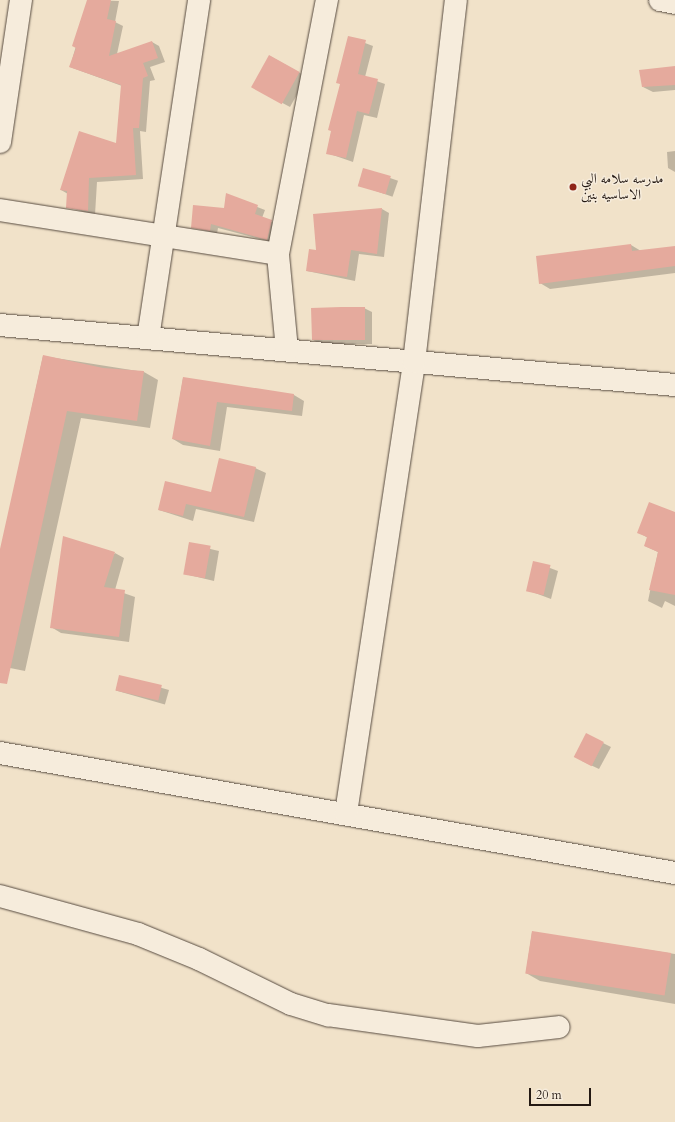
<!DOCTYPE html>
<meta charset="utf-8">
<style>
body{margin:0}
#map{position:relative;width:675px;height:1122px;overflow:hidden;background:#f1e2c9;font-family:Cardo,Amiri,serif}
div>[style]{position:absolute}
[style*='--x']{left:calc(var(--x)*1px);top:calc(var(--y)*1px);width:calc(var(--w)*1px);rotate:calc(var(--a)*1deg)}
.shadow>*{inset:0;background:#0003;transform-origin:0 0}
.building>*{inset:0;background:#e5aa9d;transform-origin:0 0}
.roads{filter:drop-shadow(0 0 1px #574b40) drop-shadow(0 0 1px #574b40)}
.street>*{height:22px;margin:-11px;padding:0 11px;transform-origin:11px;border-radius:11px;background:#f6ecdc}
.dots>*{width:11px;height:11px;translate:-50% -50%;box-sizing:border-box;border:2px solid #f6ecdc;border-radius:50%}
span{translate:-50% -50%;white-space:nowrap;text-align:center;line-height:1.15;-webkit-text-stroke:3px #f6ecdc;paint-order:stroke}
.poi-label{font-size:14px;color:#241913}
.left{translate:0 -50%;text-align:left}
.scale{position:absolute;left:529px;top:1088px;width:62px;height:18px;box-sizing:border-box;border:2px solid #241913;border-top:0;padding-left:5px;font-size:12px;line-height:14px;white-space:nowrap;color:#241913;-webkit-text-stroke:3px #f6ecdc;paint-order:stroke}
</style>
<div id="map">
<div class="shadow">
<i style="clip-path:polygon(89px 0,119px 1px,115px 22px,123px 26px,117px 54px,152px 42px,159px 46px,165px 62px,150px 67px,155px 80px,150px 81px,146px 132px,140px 131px,143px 179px,97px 182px,95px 215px,67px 207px,68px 194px,61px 190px,117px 145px,122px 86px,70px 67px)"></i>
<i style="clip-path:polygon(349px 37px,373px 46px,365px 77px,385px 84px,377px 118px,364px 115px,353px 162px,327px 153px,341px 84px,337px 82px)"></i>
<i style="clip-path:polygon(270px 56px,307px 77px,290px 107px,260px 91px)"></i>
<i style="clip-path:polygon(675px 67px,675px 90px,653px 92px,643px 87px)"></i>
<i style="clip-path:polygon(675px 151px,675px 172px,668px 168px,667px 152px)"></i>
<i style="left:364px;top:169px;width:36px;height:17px;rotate:19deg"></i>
<i style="clip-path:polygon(226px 195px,265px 210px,262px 218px,279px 225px,275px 243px,218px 228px,217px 234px,192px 227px,225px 209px)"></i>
<i style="clip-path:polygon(382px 209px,389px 213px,384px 257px,359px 254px,355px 281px,307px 271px,317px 251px)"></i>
<i style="clip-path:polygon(631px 245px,641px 251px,675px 247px,675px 273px,550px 289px,540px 283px)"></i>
<i style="clip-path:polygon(364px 308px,372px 312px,372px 344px,320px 344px,313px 340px)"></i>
<i style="clip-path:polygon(43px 356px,144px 372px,158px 380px,150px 428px,81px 418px,25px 671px,0 666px,0 554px)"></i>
<i style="clip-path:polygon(183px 378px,294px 395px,304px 401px,302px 416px,227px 407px,220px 451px,183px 445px,173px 439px)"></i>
<i style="clip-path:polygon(255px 468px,266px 473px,254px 522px,196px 509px,193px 521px,159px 510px,212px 493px)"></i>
<i style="clip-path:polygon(675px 513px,675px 606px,665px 601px,662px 608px,648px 601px,658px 552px,645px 546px,648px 538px,638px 532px)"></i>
<i style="clip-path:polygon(189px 544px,219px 551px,214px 581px,185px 574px)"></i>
<i style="clip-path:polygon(115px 553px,124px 558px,115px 590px,135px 597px,129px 642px,61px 633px,51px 627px)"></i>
<i style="clip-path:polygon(534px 562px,558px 571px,551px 599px,527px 590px)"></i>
<i style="left:120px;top:676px;width:51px;height:15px;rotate:16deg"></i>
<i style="clip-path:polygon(603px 743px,611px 747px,599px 769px,582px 761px)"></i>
<i style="clip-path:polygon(532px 932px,675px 954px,675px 1004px,540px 981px,526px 973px)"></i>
</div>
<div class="building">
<i style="clip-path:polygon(87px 0,111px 0,107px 19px,116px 21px,109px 56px,152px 41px,158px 58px,143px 63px,148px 76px,143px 78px,139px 128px,133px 128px,136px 175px,89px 178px,88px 211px,66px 208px,67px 191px,60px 190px,79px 131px,116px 143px,121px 85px,69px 67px,76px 48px,72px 46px)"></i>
<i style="clip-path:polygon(348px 36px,366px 40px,358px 74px,378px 79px,369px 114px,357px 111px,346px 158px,326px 154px,331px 131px,328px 130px,340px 84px,336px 83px)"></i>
<i style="left:269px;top:55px;width:35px;height:37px;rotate:29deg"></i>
<i style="clip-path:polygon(675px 66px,675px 85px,642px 87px,639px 70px)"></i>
<i style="left:363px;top:168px;width:29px;height:19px;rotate:16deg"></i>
<i style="clip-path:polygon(226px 193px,258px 205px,255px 214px,272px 220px,267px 240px,211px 224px,210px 231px,191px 228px,193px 205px,224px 208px)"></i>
<i style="clip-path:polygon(382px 208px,377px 254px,351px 250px,347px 277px,306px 271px,309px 249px,316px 250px,313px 214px)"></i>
<i style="clip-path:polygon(631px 244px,632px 251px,675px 246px,675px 266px,539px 284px,536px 256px)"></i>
<i style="clip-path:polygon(341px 307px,365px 307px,365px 340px,312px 340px,311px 308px)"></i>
<i style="clip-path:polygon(43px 355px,103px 368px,144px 371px,137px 421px,67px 411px,7px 684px,0 683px,0 549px)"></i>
<i style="clip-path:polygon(183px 377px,294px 394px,292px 411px,217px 402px,210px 446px,172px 439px)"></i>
<i style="clip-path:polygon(219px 458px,256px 467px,244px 517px,186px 504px,183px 516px,158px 510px,165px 481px,211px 492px)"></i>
<i style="clip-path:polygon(649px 502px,675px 512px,675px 595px,649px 590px,658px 552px,644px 546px,647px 537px,637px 533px)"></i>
<i style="clip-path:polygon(63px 536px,115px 552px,104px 587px,125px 590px,119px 637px,50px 628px)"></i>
<i style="left:189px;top:542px;width:22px;height:33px;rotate:10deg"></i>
<i style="left:533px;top:561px;width:18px;height:31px;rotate:13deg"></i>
<i style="left:119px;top:675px;width:44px;height:16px;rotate:13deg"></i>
<i style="left:586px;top:733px;width:20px;height:27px;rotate:27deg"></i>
<i style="left:532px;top:931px;width:141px;height:43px;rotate:9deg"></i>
</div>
<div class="roads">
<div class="street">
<i style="--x:660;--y:0;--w:15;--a:11"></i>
<i style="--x:0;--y:142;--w:144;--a:-81.6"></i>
<i style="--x:0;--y:210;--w:281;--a:9"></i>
<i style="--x:0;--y:325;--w:678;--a:5.08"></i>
<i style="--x:148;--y:338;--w:342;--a:-81.4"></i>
<i style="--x:287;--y:350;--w:96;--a:-95.4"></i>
<i style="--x:278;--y:254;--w:259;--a:-79.1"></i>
<i style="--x:0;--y:753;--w:686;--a:10.08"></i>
<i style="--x:346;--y:813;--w:456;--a:-81.4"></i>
<i style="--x:414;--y:362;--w:364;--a:-83.4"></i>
<i style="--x:0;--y:896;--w:143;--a:15.4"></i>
<i style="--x:138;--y:934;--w:66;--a:22.3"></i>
<i style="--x:199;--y:959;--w:102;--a:26.1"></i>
<i style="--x:291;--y:1004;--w:39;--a:17"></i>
<i style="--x:328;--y:1015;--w:151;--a:8"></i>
<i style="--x:478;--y:1036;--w:81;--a:-6.3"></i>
</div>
</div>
<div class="dots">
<i style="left:573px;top:187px;background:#8f2418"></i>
</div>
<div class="poi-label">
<span class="left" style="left:581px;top:187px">مدرسه سلامه البي<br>الاساسيه بنين</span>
</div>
<div class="scale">20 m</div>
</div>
